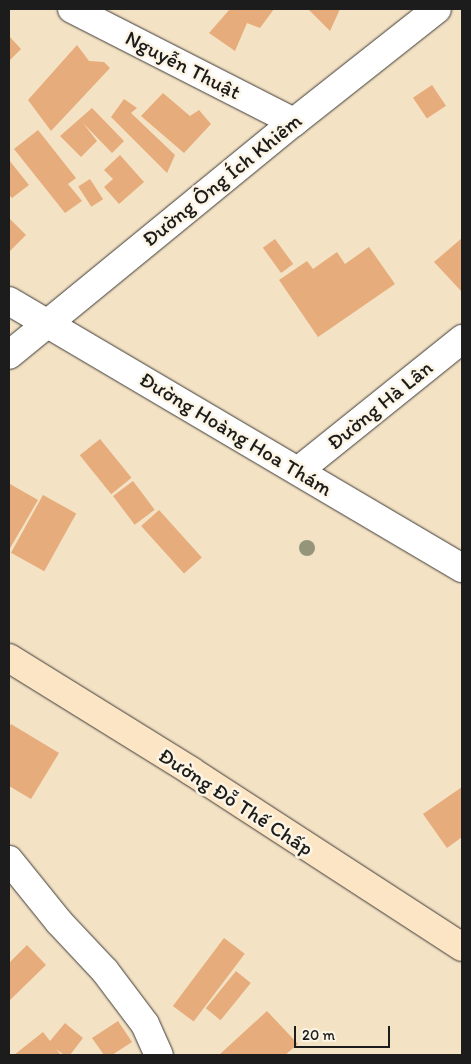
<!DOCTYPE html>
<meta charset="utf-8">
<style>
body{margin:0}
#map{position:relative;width:471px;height:1064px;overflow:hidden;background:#f4e2c5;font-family:Itim,sans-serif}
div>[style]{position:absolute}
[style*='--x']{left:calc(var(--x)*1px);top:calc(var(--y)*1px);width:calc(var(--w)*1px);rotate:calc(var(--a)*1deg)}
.building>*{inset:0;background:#e6ac7b;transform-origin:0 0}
.roads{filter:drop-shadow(0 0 1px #3c3a35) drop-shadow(0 0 1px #3c3a35)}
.street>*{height:28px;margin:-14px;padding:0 14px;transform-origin:14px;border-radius:14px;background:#fff}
.secondary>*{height:28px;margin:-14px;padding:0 14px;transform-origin:14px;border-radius:14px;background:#fce5c4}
.trees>*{width:16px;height:16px;margin:-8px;border-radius:50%;background:#94957b}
span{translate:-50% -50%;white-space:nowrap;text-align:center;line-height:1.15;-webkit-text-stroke:5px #fcf5e5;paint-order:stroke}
.street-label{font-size:21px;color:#1c1c1c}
.frame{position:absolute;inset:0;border:10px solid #1c1c1c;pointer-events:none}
.scale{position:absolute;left:294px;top:1026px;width:96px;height:22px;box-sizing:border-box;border:2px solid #1c1c1c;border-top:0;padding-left:6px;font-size:15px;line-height:18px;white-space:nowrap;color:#1c1c1c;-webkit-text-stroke:4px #fcf5e5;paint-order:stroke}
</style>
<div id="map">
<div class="building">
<i style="clip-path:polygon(230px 9px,274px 9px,260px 28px,247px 23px,235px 51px,209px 33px)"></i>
<i style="clip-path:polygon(308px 9px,340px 9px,330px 31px)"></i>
<i style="clip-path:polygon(9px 36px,21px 49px,9px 61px)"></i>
<i style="clip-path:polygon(77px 45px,89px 61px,104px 62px,110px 68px,51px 131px,28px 100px)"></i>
<i style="left:432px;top:85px;width:25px;height:23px;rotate:56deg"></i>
<i style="clip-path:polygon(163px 93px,190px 116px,199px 110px,211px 124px,184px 153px,141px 116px)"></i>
<i style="clip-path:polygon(124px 99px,137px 108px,131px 113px,175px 155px,167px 173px,111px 117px)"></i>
<i style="clip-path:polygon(92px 108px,124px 141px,112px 153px,83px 123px,97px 141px,81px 157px,60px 136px)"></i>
<i style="clip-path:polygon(38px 130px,76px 178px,68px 184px,82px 201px,65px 213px,14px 149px)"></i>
<i style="clip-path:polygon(120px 155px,144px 182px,119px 204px,104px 187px,113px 179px,104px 170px)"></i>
<i style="clip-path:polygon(9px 160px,29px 185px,12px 198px,9px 195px)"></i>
<i style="left:90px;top:179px;width:24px;height:14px;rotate:57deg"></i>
<i style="clip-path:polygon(9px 218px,26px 235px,9px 252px)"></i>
<i style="clip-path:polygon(462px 238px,462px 292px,434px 262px)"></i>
<i style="left:275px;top:239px;width:31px;height:15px;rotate:54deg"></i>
<i style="clip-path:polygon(369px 247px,395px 284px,318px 337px,279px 280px,307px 261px,313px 269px,337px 252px,345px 264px)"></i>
<i style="left:100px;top:439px;width:50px;height:26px;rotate:51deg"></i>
<i style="left:133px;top:481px;width:36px;height:25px;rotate:53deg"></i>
<i style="clip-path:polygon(10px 484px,38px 500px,9px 550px,9px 486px)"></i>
<i style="left:43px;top:495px;width:38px;height:66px;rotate:29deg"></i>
<i style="left:159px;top:510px;width:64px;height:24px;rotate:48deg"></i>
<i style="clip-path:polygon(11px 724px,59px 753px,31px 799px,9px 786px,9px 728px)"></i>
<i style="clip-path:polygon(462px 787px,462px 837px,447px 848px,423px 814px)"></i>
<i style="left:224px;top:938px;width:26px;height:85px;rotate:37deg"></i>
<i style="clip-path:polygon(27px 945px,46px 965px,9px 1001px,9px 963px)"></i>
<i style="left:236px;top:971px;width:19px;height:48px;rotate:39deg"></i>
<i style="clip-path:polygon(267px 1011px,298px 1044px,285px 1055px,219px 1055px)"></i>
<i style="clip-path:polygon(118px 1021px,132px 1042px,112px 1055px,104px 1055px,92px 1038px)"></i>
<i style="clip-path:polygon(65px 1023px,83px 1038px,70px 1055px,64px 1055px,56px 1049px,61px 1055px,14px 1055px,43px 1032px,50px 1041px)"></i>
</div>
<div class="roads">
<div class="street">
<i style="--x:72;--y:9;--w:249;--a:27"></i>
<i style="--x:9;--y:301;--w:526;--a:30.52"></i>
<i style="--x:9;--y:355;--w:368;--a:-39.3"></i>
<i style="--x:294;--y:122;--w:182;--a:-38.3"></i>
<i style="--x:298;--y:471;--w:211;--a:-38.8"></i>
<i style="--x:9;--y:860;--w:80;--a:51.1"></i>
<i style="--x:59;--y:922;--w:67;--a:46.8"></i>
<i style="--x:105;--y:971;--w:66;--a:53"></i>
<i style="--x:145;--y:1024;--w:34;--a:66"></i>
</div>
<div class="secondary">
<i style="--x:9;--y:658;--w:214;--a:31.8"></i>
<i style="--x:191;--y:771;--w:323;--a:33"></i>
</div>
</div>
<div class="trees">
<i style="left:307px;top:548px"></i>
</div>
<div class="street-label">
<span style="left:183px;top:65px;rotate:27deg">Nguyễn Thuật</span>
<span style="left:222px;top:180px;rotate:-39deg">Đường Ông Ích Khiêm</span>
<span style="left:380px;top:405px;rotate:-39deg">Đường Hà Lân</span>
<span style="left:236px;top:434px;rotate:31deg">Đường Hoàng Hoa Thám</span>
<span style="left:236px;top:802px;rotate:33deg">Đường Đỗ Thế Chấp</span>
</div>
<div class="frame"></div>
<div class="scale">20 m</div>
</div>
